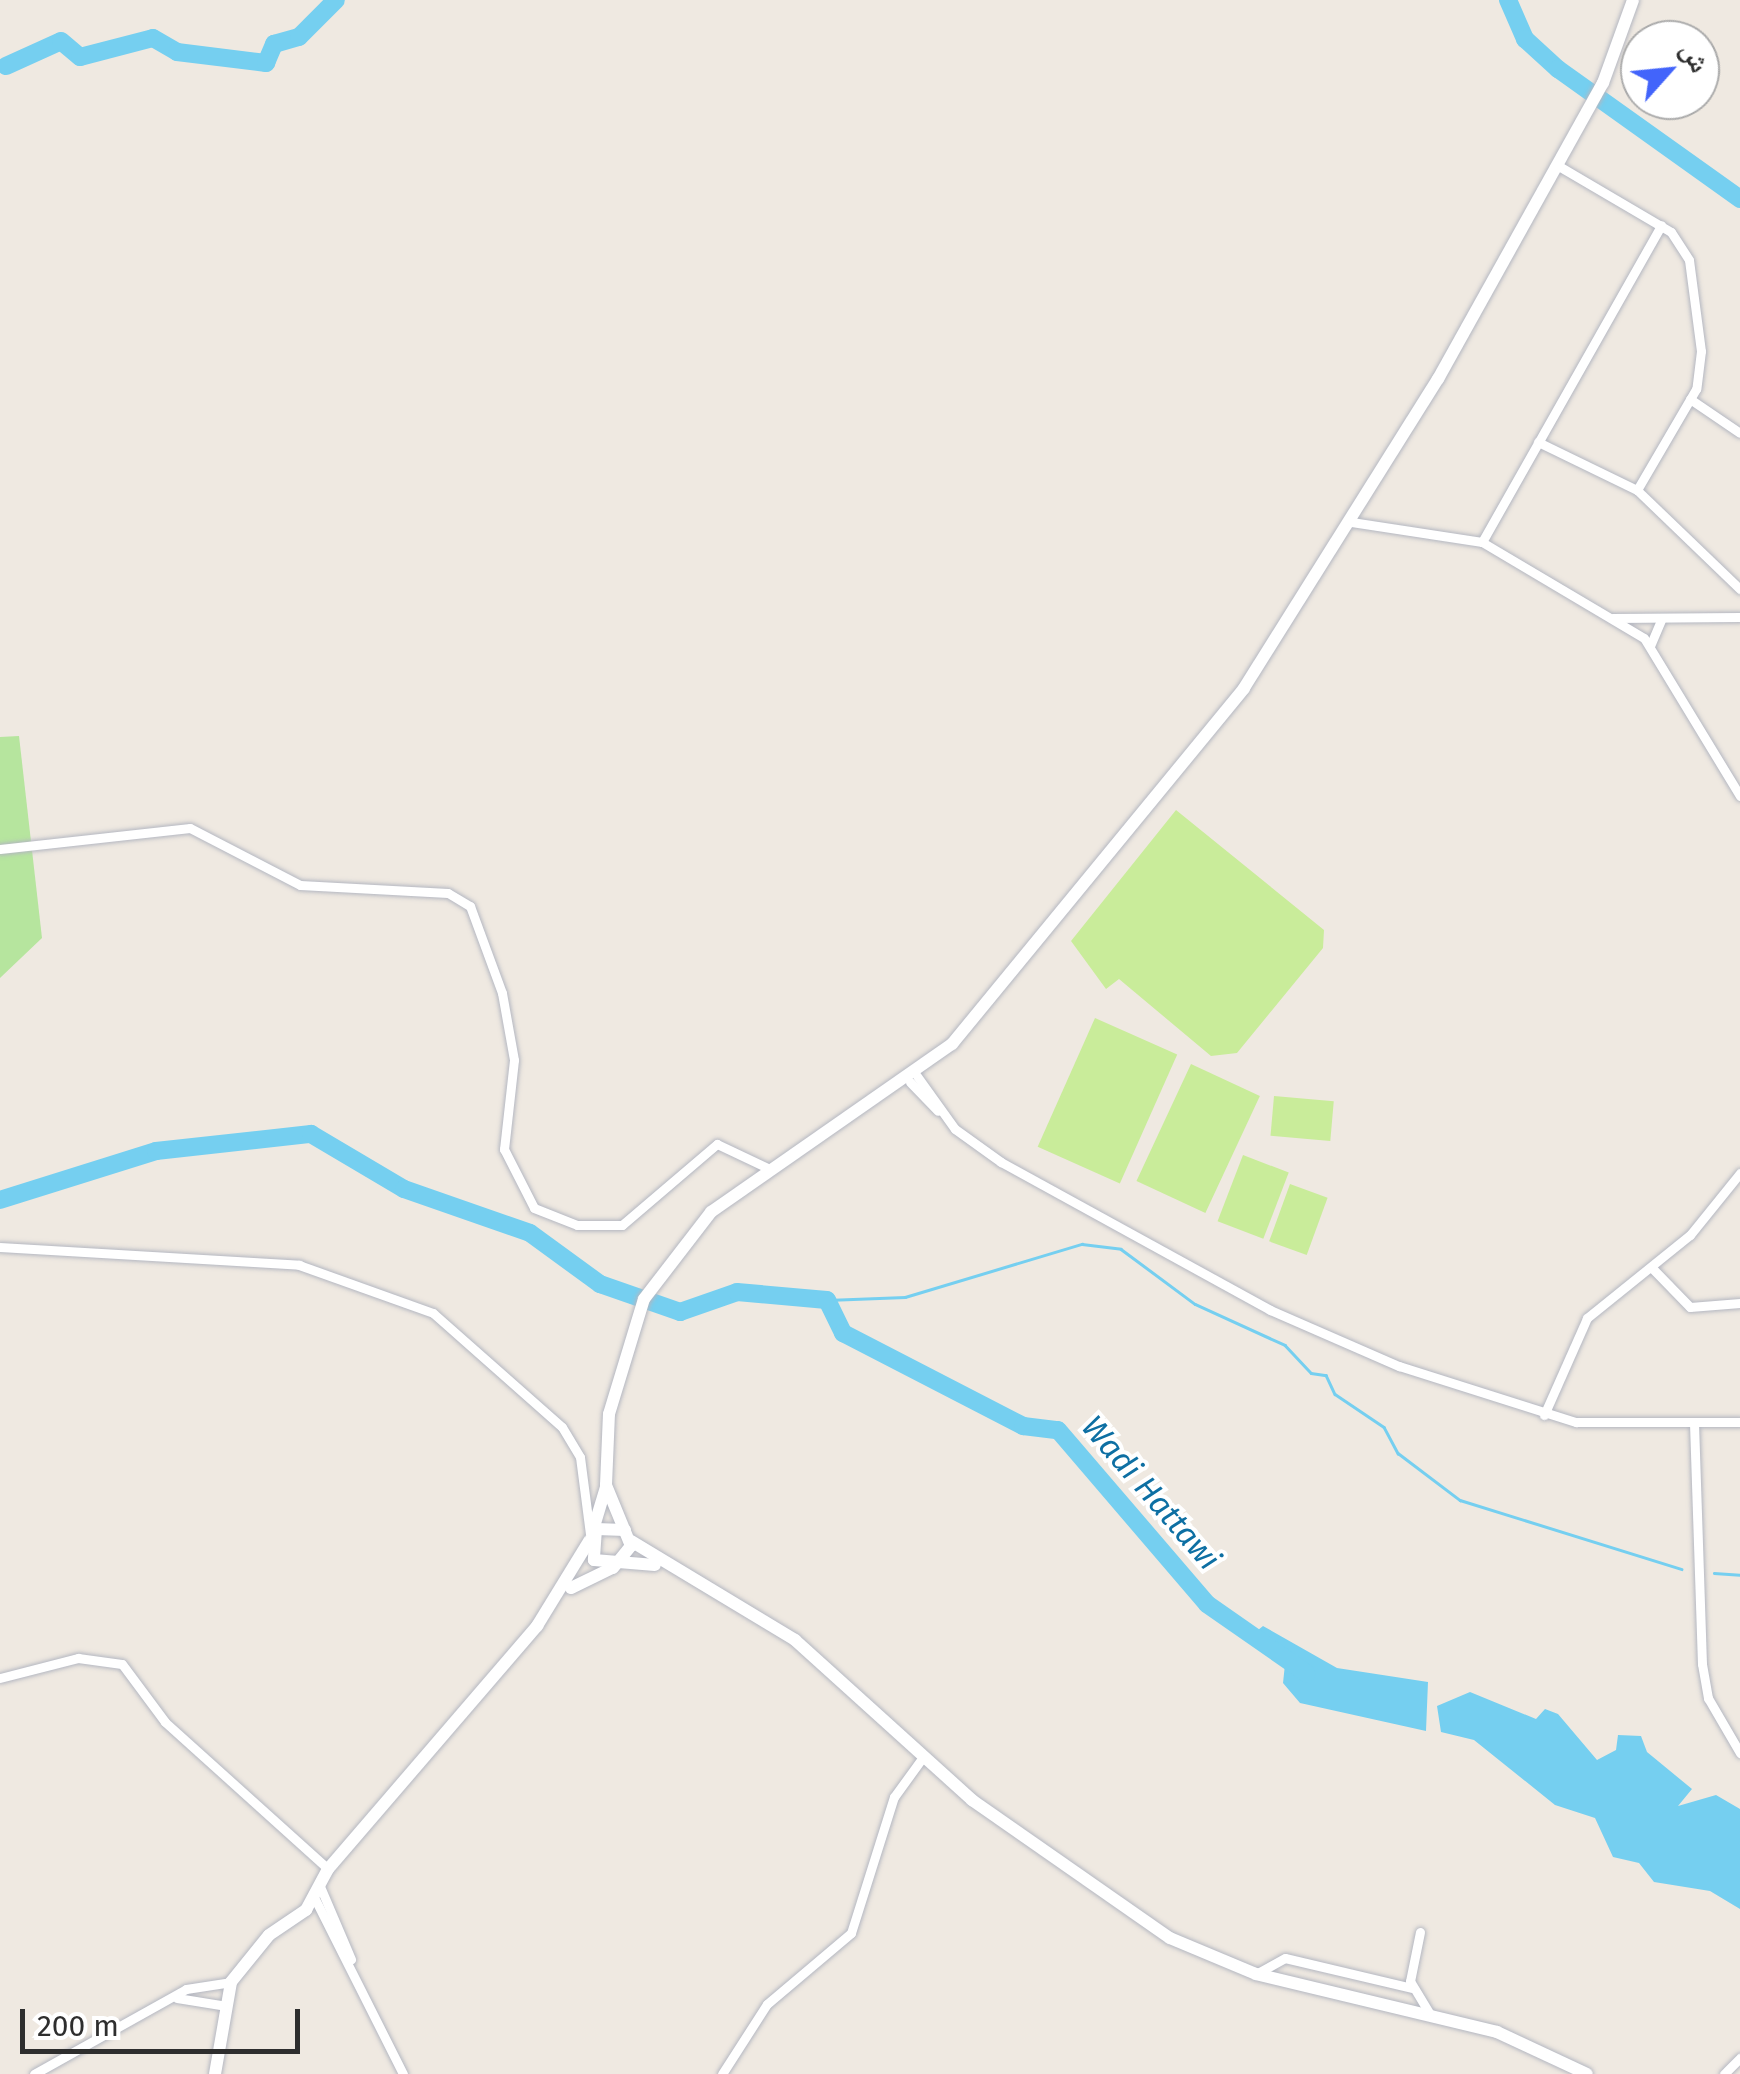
<!DOCTYPE html>
<meta charset="utf-8">
<style>
body{margin:0}
#map{position:relative;width:1740px;height:2074px;overflow:hidden;background:#efe9e1;font-family:"Fira Sans","Noto Naskh Arabic",sans-serif}
div>[style]{position:absolute}
[style*='--x']{left:calc(var(--x)*1px);top:calc(var(--y)*1px);width:calc(var(--w)*1px);rotate:calc(var(--a)*1deg)}
.green>*{inset:0;background:#b6e59e}
.pitch>*{inset:0;background:#c9ec9a;transform-origin:0 0}
.water>*{inset:0;background:#75cff0}
.stream>*{height:2.5px;margin:-1.25px;padding:0 1.25px;transform-origin:1.25px;border-radius:1.25px;background:#75cff0}
.river>*{height:18px;margin:-9px;padding:0 9px;transform-origin:9px;border-radius:9px;background:#75cff0}
.roads{filter:drop-shadow(0 0 2px #b4b7c1) drop-shadow(0 0 2px #b4b7c1)}
.street>*{height:9px;margin:-4.5px;padding:0 4.5px;transform-origin:4.5px;border-radius:4.5px;background:#fff}
.secondary>*{height:12px;margin:-6px;padding:0 6px;transform-origin:6px;border-radius:6px;background:#fff}
span{translate:-50% -50%;white-space:nowrap;text-align:center;line-height:1.15;-webkit-text-stroke:8px #fff;paint-order:stroke}
.water-label{font-size:32px;color:#0d6fa3;font-style:italic}
.north{position:absolute;left:1620px;top:20px;width:100px;height:100px;box-sizing:border-box;background:#fff;border:2px solid #ababab;border-radius:50%;rotate:63deg;font-size:28px;font-weight:700;line-height:40px;text-align:center;color:#2e2e2e}
.north::after{content:'';display:block;margin:auto;width:35px;height:45px;background:#4264fb;clip-path:polygon(50% 0,100% 100%,50% 72%,0 100%)}
.scale{position:absolute;left:20px;top:2009px;width:280px;height:45px;box-sizing:border-box;border:5px solid #2e2e2e;border-top:0;padding-left:12px;font-size:30px;line-height:35px;white-space:nowrap;color:#2e2e2e;-webkit-text-stroke:8px #fff;paint-order:stroke}
</style>
<div id="map">
<div class="green">
<i style="clip-path:polygon(19px 736px,42px 938px,0 978px,0 737px)"></i>
</div>
<div class="pitch">
<i style="clip-path:polygon(1176px 810px,1324px 930px,1323px 948px,1237px 1053px,1211px 1056px,1119px 979px,1106px 989px,1071px 941px)"></i>
<i style="left:1095px;top:1018px;width:90px;height:141px;rotate:24deg"></i>
<i style="left:1191px;top:1064px;width:76px;height:129px;rotate:25deg"></i>
<i style="left:1274px;top:1096px;width:60px;height:40px;rotate:5deg"></i>
<i style="left:1243px;top:1155px;width:49px;height:71px;rotate:21deg"></i>
<i style="left:1290px;top:1184px;width:40px;height:61px;rotate:20deg"></i>
</div>
<div class="water">
<i style="clip-path:polygon(1263px 1626px,1337px 1668px,1428px 1682px,1426px 1731px,1300px 1703px,1283px 1683px,1286px 1655px,1252px 1635px)"></i>
<i style="clip-path:polygon(1470px 1692px,1536px 1719px,1545px 1709px,1558px 1714px,1597px 1760px,1616px 1750px,1618px 1735px,1641px 1736px,1647px 1752px,1692px 1789px,1678px 1806px,1716px 1795px,1740px 1809px,1740px 1909px,1710px 1891px,1654px 1882px,1639px 1863px,1613px 1857px,1595px 1818px,1555px 1805px,1474px 1740px,1441px 1732px,1437px 1706px)"></i>
</div>
<div class="stream">
<i style="--x:827;--y:1300;--w:78;--a:-2.2"></i>
<i style="--x:905;--y:1297;--w:185;--a:-16.7"></i>
<i style="--x:1082;--y:1244;--w:39;--a:7"></i>
<i style="--x:1121;--y:1249;--w:92;--a:36.6"></i>
<i style="--x:1195;--y:1304;--w:99;--a:24.5"></i>
<i style="--x:1285;--y:1345;--w:38;--a:47"></i>
<i style="--x:1311;--y:1373;--w:15;--a:8"></i>
<i style="--x:1326;--y:1375;--w:21;--a:65"></i>
<i style="--x:1335;--y:1394;--w:59;--a:34"></i>
<i style="--x:1384;--y:1427;--w:30;--a:62"></i>
<i style="--x:1398;--y:1453;--w:78;--a:37.2"></i>
<i style="--x:1460;--y:1500;--w:232;--a:17.3"></i>
<i style="--x:1714;--y:1573;--w:26;--a:4"></i>
</div>
<div class="river">
<i style="--x:1508;--y:0;--w:43;--a:66.4"></i>
<i style="--x:1525;--y:39;--w:45;--a:42.3"></i>
<i style="--x:1558;--y:69;--w:224;--a:35.5"></i>
<i style="--x:6;--y:66;--w:60;--a:-24.4"></i>
<i style="--x:61;--y:41;--w:25;--a:40"></i>
<i style="--x:80;--y:57;--w:75;--a:-14.6"></i>
<i style="--x:153;--y:38;--w:28;--a:30"></i>
<i style="--x:177;--y:52;--w:90;--a:7"></i>
<i style="--x:266;--y:63;--w:21;--a:-67"></i>
<i style="--x:274;--y:44;--w:26;--a:-16"></i>
<i style="--x:299;--y:37;--w:52;--a:-45"></i>
<i style="--x:0;--y:1200;--w:164;--a:-17.4"></i>
<i style="--x:156;--y:1151;--w:156;--a:-6.3"></i>
<i style="--x:311;--y:1134;--w:108;--a:30.6"></i>
<i style="--x:404;--y:1189;--w:133;--a:19.2"></i>
<i style="--x:530;--y:1233;--w:87;--a:36.1"></i>
<i style="--x:600;--y:1284;--w:85;--a:19.3"></i>
<i style="--x:680;--y:1312;--w:60;--a:-19.3"></i>
<i style="--x:737;--y:1292;--w:90;--a:5.1"></i>
<i style="--x:827;--y:1300;--w:37;--a:64"></i>
<i style="--x:843;--y:1333;--w:203;--a:27.3"></i>
<i style="--x:1023;--y:1426;--w:35;--a:7"></i>
<i style="--x:1058;--y:1430;--w:229;--a:49.4"></i>
<i style="--x:1207;--y:1604;--w:121;--a:34.9"></i>
</div>
<div class="roads">
<div class="street">
<i style="--x:1557;--y:165;--w:132;--a:30.4"></i>
<i style="--x:1671;--y:232;--w:33;--a:57"></i>
<i style="--x:1689;--y:260;--w:92;--a:82.5"></i>
<i style="--x:1701;--y:351;--w:38;--a:97"></i>
<i style="--x:1696;--y:389;--w:117;--a:120.3"></i>
<i style="--x:1690;--y:399;--w:60;--a:34.2"></i>
<i style="--x:1538;--y:442;--w:110;--a:25.9"></i>
<i style="--x:1637;--y:490;--w:143;--a:43.9"></i>
<i style="--x:1351;--y:522;--w:133;--a:8.7"></i>
<i style="--x:1482;--y:542;--w:188;--a:30.7"></i>
<i style="--x:1644;--y:638;--w:185;--a:58.7"></i>
<i style="--x:1482;--y:542;--w:364;--a:-60.5"></i>
<i style="--x:1613;--y:618;--w:127;--a:-0.5"></i>
<i style="--x:1650;--y:646;--w:28;--a:-67"></i>
<i style="--x:0;--y:849;--w:191;--a:-6.3"></i>
<i style="--x:190;--y:828;--w:124;--a:27.4"></i>
<i style="--x:300;--y:885;--w:148;--a:3.1"></i>
<i style="--x:448;--y:893;--w:26;--a:31"></i>
<i style="--x:470;--y:906;--w:93;--a:69.8"></i>
<i style="--x:502;--y:993;--w:68;--a:79.8"></i>
<i style="--x:514;--y:1060;--w:90;--a:96.4"></i>
<i style="--x:504;--y:1149;--w:66;--a:63"></i>
<i style="--x:534;--y:1208;--w:46;--a:21.6"></i>
<i style="--x:577;--y:1225;--w:45;--a:0"></i>
<i style="--x:622;--y:1225;--w:125;--a:-40.5"></i>
<i style="--x:717;--y:1144;--w:59;--a:25.3"></i>
<i style="--x:917;--y:1076;--w:65;--a:54.4"></i>
<i style="--x:955;--y:1129;--w:57;--a:35.7"></i>
<i style="--x:1001;--y:1162;--w:307;--a:28.8"></i>
<i style="--x:1270;--y:1310;--w:141;--a:23.5"></i>
<i style="--x:1399;--y:1366;--w:186;--a:17.6"></i>
<i style="--x:1576;--y:1422;--w:164;--a:0"></i>
<i style="--x:910;--y:1082;--w:40;--a:46"></i>
<i style="--x:0;--y:1247;--w:300;--a:3.4"></i>
<i style="--x:299;--y:1265;--w:142;--a:19.7"></i>
<i style="--x:433;--y:1313;--w:172;--a:41.5"></i>
<i style="--x:562;--y:1427;--w:35;--a:59"></i>
<i style="--x:580;--y:1457;--w:78;--a:82.6"></i>
<i style="--x:1653;--y:1269;--w:53;--a:45.8"></i>
<i style="--x:1690;--y:1307;--w:50;--a:-4.6"></i>
<i style="--x:1544;--y:1415;--w:106;--a:-66.1"></i>
<i style="--x:1587;--y:1318;--w:132;--a:-38.9"></i>
<i style="--x:1690;--y:1235;--w:80;--a:-51.1"></i>
<i style="--x:1694;--y:1423;--w:241;--a:88.1"></i>
<i style="--x:1702;--y:1664;--w:35;--a:80"></i>
<i style="--x:1708;--y:1698;--w:64;--a:59.8"></i>
<i style="--x:0;--y:1678;--w:81;--a:-14.4"></i>
<i style="--x:78;--y:1658;--w:44;--a:7.8"></i>
<i style="--x:122;--y:1664;--w:72;--a:53.4"></i>
<i style="--x:165;--y:1722;--w:219;--a:42"></i>
<i style="--x:319;--y:1884;--w:82;--a:66.9"></i>
<i style="--x:315;--y:1899;--w:196;--a:63.3"></i>
<i style="--x:1420;--y:1932;--w:50;--a:101.5"></i>
<i style="--x:1410;--y:1981;--w:39;--a:59"></i>
<i style="--x:1256;--y:1974;--w:33;--a:-29"></i>
<i style="--x:1285;--y:1958;--w:130;--a:13.3"></i>
<i style="--x:177;--y:1998;--w:44;--a:9.2"></i>
<i style="--x:34;--y:2074;--w:174;--a:-29.2"></i>
<i style="--x:186;--y:1989;--w:46;--a:-8.8"></i>
<i style="--x:722;--y:2074;--w:83;--a:-57.3"></i>
<i style="--x:767;--y:2004;--w:110;--a:-40.2"></i>
<i style="--x:851;--y:1933;--w:143;--a:-72.5"></i>
<i style="--x:894;--y:1797;--w:49;--a:-54.1"></i>
<i style="--x:1724;--y:2074;--w:23;--a:-45"></i>
</div>
<div class="secondary">
<i style="--x:593;--y:1530;--w:45;--a:-73.2"></i>
<i style="--x:625;--y:1530;--w:29;--a:-178"></i>
<i style="--x:596;--y:1529;--w:31;--a:94"></i>
<i style="--x:594;--y:1560;--w:61;--a:4.7"></i>
<i style="--x:631;--y:1541;--w:192;--a:31.1"></i>
<i style="--x:795;--y:1640;--w:239;--a:42.1"></i>
<i style="--x:972;--y:1800;--w:241;--a:34.9"></i>
<i style="--x:1170;--y:1938;--w:93;--a:22.7"></i>
<i style="--x:1256;--y:1974;--w:248;--a:13.5"></i>
<i style="--x:1497;--y:2032;--w:99;--a:25"></i>
<i style="--x:613;--y:1568;--w:28;--a:-51"></i>
<i style="--x:631;--y:1546;--w:66;--a:-112.3"></i>
<i style="--x:606;--y:1485;--w:71;--a:-87.6"></i>
<i style="--x:609;--y:1414;--w:120;--a:-73.1"></i>
<i style="--x:644;--y:1299;--w:110;--a:-52.4"></i>
<i style="--x:711;--y:1212;--w:294;--a:-34.9"></i>
<i style="--x:952;--y:1044;--w:460;--a:-50.6"></i>
<i style="--x:1244;--y:688;--w:365;--a:-57.9"></i>
<i style="--x:1438;--y:379;--w:339;--a:-60.9"></i>
<i style="--x:1603;--y:83;--w:88;--a:-70.1"></i>
<i style="--x:571;--y:1588;--w:46;--a:-26"></i>
<i style="--x:215;--y:2074;--w:93;--a:-80.1"></i>
<i style="--x:231;--y:1982;--w:60;--a:-51"></i>
<i style="--x:269;--y:1935;--w:45;--a:-34"></i>
<i style="--x:306;--y:1910;--w:47;--a:-61.8"></i>
<i style="--x:328;--y:1869;--w:321;--a:-49.3"></i>
<i style="--x:537;--y:1626;--w:100;--a:-58.5"></i>
</div>
</div>
<div class="water-label">
<span style="left:1151px;top:1493px;rotate:49deg">Wadi Hattawi</span>
</div>
<div class="north">ش</div>
<div class="scale">200 m</div>
</div>
